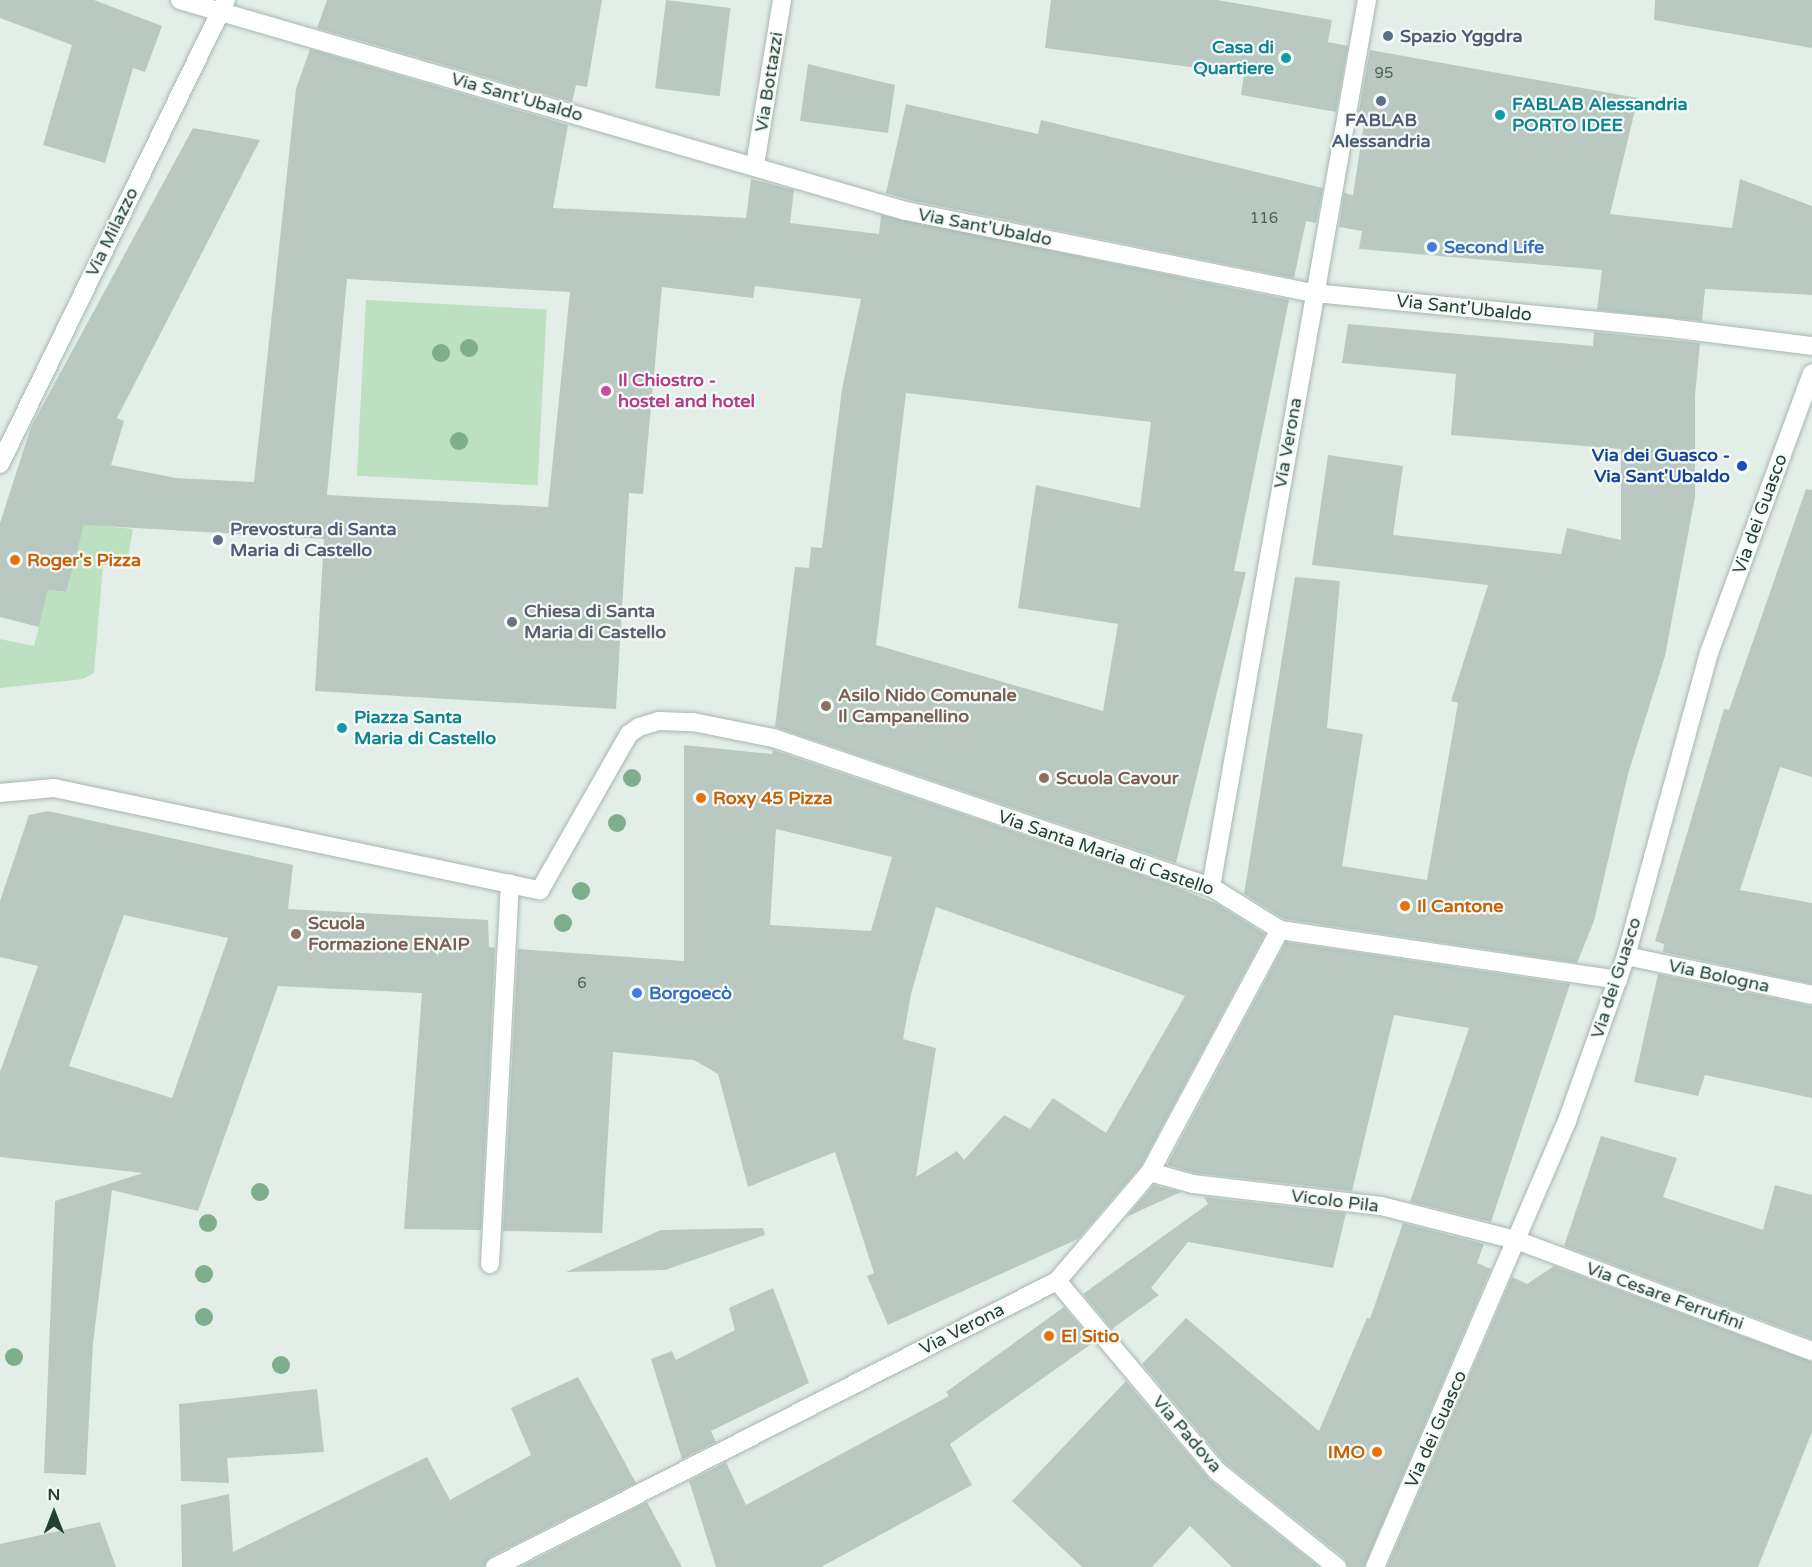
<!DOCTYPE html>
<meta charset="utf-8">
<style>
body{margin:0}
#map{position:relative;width:1812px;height:1567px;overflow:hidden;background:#e4eee9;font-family:"Varela Round",sans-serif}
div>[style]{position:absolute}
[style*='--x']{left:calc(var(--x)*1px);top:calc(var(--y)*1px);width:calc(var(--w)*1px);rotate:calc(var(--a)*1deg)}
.green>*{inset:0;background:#bde0c1;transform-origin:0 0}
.building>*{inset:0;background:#b9c9c1;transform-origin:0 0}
.roads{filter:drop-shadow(0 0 2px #a6b7af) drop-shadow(0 0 2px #a6b7af)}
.street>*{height:18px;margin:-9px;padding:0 9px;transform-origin:9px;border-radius:9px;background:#fff}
.trees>*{width:18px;height:18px;margin:-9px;border-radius:50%;background:#7eae8b}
.dots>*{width:16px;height:16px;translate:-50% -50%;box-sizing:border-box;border:3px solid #f5faf7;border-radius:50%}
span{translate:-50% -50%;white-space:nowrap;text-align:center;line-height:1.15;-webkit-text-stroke:4.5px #f5faf7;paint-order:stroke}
.number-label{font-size:15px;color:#486358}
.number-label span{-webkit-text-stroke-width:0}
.service-label{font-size:18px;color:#4e5e75;font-weight:700}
.left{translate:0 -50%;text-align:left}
.culture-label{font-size:18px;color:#0d838f;font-weight:700}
.right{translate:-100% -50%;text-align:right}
.street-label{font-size:18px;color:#224135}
.shop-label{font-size:18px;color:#366cbe;font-weight:700}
.hotel-label{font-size:18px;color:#b23c85;font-weight:700}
.transit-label{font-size:18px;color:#164399;font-weight:700}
.food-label{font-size:18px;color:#c56008;font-weight:700}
.worship-label{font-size:18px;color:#5b616d;font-weight:700}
.education-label{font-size:18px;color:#785e54;font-weight:700}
.north{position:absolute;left:24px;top:1483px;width:60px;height:60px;-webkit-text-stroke:4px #f5faf7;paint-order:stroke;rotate:0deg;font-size:16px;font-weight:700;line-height:24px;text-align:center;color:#224135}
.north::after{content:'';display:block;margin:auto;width:21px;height:27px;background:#224135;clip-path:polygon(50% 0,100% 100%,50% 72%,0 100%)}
</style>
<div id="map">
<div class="green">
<i style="left:366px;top:300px;width:181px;height:176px;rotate:3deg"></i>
<i style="clip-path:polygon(84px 524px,133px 529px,127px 563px,103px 565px,94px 673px,83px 679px,0 688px,0 639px,34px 646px,48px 590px,65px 592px)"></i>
</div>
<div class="building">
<i style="clip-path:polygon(0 0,94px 0,162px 26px,145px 72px,133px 68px,105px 163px,43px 145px,72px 45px,0 18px)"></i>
<i style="clip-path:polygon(327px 0,602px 0,587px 87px,576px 85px,572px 102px,317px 28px)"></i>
<i style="left:666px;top:0;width:65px;height:89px;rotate:7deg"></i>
<i style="clip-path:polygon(1051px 0,1217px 0,1332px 20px,1328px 42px,1348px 46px,1336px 112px,1241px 95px,1244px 74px,1045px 48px)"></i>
<i style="clip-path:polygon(1655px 0,1812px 0,1812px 48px,1654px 20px)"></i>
<i style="clip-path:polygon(evenodd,310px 49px,568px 125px,553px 208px,746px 218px,751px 179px,794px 190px,790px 223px,879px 234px,881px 215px,1289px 300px,1234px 571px,1246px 572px,1176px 863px,775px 727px,795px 567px,809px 568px,811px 547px,822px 548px,842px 389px,861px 299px,755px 286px,753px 298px,662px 287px,643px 494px,629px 493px,616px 709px,315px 691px,324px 539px,84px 525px,66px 592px,48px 590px,39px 627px,0 617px,0 523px,31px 427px,193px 128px,260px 140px,117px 418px,124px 421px,111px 465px,176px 478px,254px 482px,296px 89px,310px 49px,347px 279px,570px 292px,548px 507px,327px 495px,347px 279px,310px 49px,906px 393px,1151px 422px,1140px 508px,1036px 485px,1018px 608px,1118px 624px,1103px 711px,876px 645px,906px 393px)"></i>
<i style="clip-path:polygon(1370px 50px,1638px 98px,1610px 214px,1732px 228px,1740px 179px,1812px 206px,1812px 295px,1705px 289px,1702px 321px,1597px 310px,1602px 270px,1359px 249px,1362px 231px,1339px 227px,1344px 193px,1353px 195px,1365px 117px,1358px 116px)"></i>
<i style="clip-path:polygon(808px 64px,895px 85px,888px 133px,800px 121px)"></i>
<i style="clip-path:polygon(906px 104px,1038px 134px,1041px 120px,1323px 188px,1316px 223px,1306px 221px,1294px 278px,909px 200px,886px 193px)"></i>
<i style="clip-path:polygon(1348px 324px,1593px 346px,1594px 332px,1700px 343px,1695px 396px,1695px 497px,1665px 656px,1628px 774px,1594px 921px,1577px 963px,1284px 919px,1244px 894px,1295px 577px,1340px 581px,1327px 728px,1363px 734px,1342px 866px,1427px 880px,1458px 703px,1451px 701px,1488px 585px,1312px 565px,1328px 455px,1403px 466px,1393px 535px,1561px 554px,1567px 528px,1621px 540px,1621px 449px,1451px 435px,1456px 374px,1342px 363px)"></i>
<i style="clip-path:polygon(1806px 489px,1812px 490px,1812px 777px,1780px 767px,1740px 890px,1812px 903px,1812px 984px,1663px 952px,1664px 944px,1655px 941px,1724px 709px,1729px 710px)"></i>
<i style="clip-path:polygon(evenodd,684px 745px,772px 754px,773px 750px,1171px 885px,1217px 904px,1265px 934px,1141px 1166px,1078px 1239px,888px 1325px,867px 1276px,874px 1273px,835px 1152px,748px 1187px,718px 1074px,694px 1060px,613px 1052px,602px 1233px,503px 1231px,518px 949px,684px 961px,684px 745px,776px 829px,892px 857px,871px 931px,770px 925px,776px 829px,684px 745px,936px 907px,1185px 996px,1106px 1133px,1053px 1098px,1030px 1129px,1004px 1115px,964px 1160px,957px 1151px,916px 1177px,936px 1048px,903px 1039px,911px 994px,936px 907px)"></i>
<i style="clip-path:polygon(evenodd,48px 811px,293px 865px,288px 909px,488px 920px,489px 947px,495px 948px,481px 1230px,404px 1229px,422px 993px,278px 986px,198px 1211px,112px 1190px,93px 1343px,86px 1475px,44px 1473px,55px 1201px,143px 1173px,0 1157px,0 1072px,38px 966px,0 957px,0 901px,29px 815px,48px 811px,124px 915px,228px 938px,172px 1098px,69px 1066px,124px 915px)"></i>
<i style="clip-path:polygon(1286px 942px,1570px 984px,1491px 1222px,1410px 1202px,1469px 1028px,1394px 1015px,1352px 1191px,1195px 1173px,1167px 1165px)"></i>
<i style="clip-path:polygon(1658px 974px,1812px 1006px,1812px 1098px,1705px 1075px,1698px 1096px,1634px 1082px)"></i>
<i style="clip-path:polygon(1601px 1136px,1677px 1158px,1663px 1197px,1763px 1230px,1775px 1185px,1812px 1195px,1812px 1339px,1564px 1246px)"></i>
<i style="clip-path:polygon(1154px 1185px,1181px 1192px,1126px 1217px)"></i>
<i style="clip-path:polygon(1204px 1197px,1346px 1213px,1333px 1268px,1188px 1242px,1151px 1288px,1159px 1295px,1112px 1329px,1083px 1294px,1208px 1204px)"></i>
<i style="clip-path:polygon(1403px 1223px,1484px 1244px,1477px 1263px,1491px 1269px,1364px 1567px,1348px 1567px,1344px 1558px,1225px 1463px,1142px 1364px,1186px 1318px,1319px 1431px,1367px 1318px,1370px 1319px)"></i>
<i style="clip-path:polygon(763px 1228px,765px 1235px,665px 1270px,566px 1272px,661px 1230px)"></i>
<i style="clip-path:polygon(1554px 1266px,1812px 1362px,1812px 1432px,1758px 1567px,1387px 1567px,1512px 1277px,1527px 1284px)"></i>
<i style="clip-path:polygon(773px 1288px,809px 1383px,711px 1431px,716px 1442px,682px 1459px,651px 1359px,672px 1351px,676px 1360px,735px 1330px,729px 1308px)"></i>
<i style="clip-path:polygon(1064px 1307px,1094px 1342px,950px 1444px,972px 1485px,821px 1567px,716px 1567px,689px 1481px,726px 1462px,746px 1505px,949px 1396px,946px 1392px)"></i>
<i style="clip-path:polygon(578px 1377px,636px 1483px,490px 1557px,484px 1567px,182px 1567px,181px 1505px,229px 1494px,233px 1552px,427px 1457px,450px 1500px,531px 1455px,511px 1408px)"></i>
<i style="clip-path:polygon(1126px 1381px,1210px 1480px,1319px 1567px,1232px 1567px,1190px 1526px,1152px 1567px,1082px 1567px,1012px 1501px)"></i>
<i style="clip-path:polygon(317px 1389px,324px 1452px,227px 1458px,229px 1483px,181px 1481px,179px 1404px)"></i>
<i style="clip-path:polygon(647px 1502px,682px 1567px,520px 1567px)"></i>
<i style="clip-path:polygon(100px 1522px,116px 1567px,0 1567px,0 1544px)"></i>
</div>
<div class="roads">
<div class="street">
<i style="--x:180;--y:0;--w:756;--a:16.21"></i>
<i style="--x:906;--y:211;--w:416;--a:11.4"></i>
<i style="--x:1314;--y:293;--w:357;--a:5.6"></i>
<i style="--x:1669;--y:328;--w:144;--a:7.2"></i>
<i style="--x:755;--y:165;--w:167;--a:-80.7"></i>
<i style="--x:0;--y:464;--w:516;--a:-64.03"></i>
<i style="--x:0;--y:793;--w:54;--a:-5.3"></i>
<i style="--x:54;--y:788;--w:497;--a:11.9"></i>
<i style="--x:540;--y:890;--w:180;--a:-60.3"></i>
<i style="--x:629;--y:734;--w:12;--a:-35"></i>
<i style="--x:639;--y:727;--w:21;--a:-17"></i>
<i style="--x:659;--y:721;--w:34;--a:2"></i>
<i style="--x:693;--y:722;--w:82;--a:11.3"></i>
<i style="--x:773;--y:738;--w:463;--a:18.8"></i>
<i style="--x:1211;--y:887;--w:81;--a:31.9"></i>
<i style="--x:1280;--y:930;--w:342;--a:8.4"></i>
<i style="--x:1211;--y:887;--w:901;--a:-80.03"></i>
<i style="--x:1626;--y:956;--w:190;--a:11.8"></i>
<i style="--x:1150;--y:1172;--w:45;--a:15.6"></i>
<i style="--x:1193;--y:1184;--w:189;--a:6.7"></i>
<i style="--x:1381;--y:1206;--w:142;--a:14.2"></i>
<i style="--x:1519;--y:1241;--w:313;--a:20.6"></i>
<i style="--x:490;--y:1264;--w:381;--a:-87"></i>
<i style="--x:1057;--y:1281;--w:248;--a:49.9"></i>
<i style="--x:1217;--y:1471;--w:154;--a:38.7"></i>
<i style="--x:495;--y:1567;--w:631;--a:-26.97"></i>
<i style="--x:1057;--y:1281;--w:143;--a:-49.5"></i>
<i style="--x:1150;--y:1172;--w:275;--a:-61.8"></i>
<i style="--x:1375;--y:1567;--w:486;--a:-66.7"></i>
<i style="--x:1567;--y:1121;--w:175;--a:-70.3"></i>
<i style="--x:1626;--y:956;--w:314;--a:-74.7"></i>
<i style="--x:1709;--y:653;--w:298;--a:-69.8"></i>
</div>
</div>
<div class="trees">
<i style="left:469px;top:348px"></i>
<i style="left:441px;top:353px"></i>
<i style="left:459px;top:441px"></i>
<i style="left:632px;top:778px"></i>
<i style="left:617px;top:823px"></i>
<i style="left:581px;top:891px"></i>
<i style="left:563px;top:923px"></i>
<i style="left:260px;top:1192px"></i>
<i style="left:208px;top:1223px"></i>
<i style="left:204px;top:1274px"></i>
<i style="left:204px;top:1317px"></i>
<i style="left:14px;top:1357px"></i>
<i style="left:281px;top:1365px"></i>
</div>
<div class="dots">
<i style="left:1388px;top:36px;background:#5c6f8a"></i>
<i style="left:1286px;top:58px;background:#0f9aa8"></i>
<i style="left:1381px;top:101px;background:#5c6f8a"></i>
<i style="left:1500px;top:115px;background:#0f9aa8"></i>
<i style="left:1432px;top:247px;background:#3f7fe0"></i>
<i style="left:606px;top:391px;background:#d1479c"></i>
<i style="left:1742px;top:466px;background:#1a4fb4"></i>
<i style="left:218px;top:540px;background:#5c6f8a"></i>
<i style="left:15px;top:560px;background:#e8710a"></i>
<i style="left:512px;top:622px;background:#6b7280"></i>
<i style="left:826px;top:706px;background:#8d6e63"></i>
<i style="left:342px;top:728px;background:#0f9aa8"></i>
<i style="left:1044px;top:778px;background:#8d6e63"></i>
<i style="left:701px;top:798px;background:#e8710a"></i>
<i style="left:1405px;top:906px;background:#e8710a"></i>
<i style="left:296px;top:934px;background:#8d6e63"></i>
<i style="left:637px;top:993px;background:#3f7fe0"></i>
<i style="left:1049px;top:1336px;background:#e8710a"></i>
<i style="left:1377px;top:1452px;background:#e8710a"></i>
</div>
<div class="number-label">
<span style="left:1384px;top:74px">95</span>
<span style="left:1264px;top:219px">116</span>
<span style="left:582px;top:984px">6</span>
</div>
<div class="service-label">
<span class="left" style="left:1400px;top:36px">Spazio Yggdra</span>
<span style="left:1381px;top:131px">FABLAB<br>Alessandria</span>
<span class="left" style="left:230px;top:540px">Prevostura di Santa<br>Maria di Castello</span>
</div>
<div class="culture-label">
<span class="right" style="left:1274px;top:58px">Casa di<br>Quartiere</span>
<span class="left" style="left:1512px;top:115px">FABLAB Alessandria<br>PORTO IDEE</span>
<span class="left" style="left:354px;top:728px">Piazza Santa<br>Maria di Castello</span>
</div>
<div class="street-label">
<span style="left:769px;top:82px;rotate:-81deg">Via Bottazzi</span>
<span style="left:517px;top:97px;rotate:16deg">Via Sant'Ubaldo</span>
<span style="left:985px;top:227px;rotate:11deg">Via Sant'Ubaldo</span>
<span style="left:112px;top:232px;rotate:-64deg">Via Milazzo</span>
<span style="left:1464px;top:308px;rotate:6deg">Via Sant'Ubaldo</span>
<span style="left:1288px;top:443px;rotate:-80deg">Via Verona</span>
<span style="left:1760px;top:514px;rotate:-70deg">Via dei Guasco</span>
<span style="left:1106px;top:853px;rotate:19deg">Via Santa Maria di Castello</span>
<span style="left:1719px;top:976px;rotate:12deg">Via Bologna</span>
<span style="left:1616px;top:978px;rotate:-72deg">Via dei Guasco</span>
<span style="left:1335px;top:1201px;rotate:7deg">Vicolo Pila</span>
<span style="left:1665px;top:1296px;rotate:20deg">Via Cesare Ferrufini</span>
<span style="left:962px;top:1329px;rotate:-27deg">Via Verona</span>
<span style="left:1436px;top:1429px;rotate:-66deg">Via dei Guasco</span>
<span style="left:1187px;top:1434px;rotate:49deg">Via Padova</span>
</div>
<div class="shop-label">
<span class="left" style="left:1444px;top:247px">Second Life</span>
<span class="left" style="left:649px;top:993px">Borgoecò</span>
</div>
<div class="hotel-label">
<span class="left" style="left:618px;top:391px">Il Chiostro -<br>hostel and hotel</span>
</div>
<div class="transit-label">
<span class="right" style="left:1730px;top:466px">Via dei Guasco -<br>Via Sant'Ubaldo</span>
</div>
<div class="food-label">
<span class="left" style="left:27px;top:560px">Roger's Pizza</span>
<span class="left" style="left:713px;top:798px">Roxy 45 Pizza</span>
<span class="left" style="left:1417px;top:906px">Il Cantone</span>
<span class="left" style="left:1061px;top:1336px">El Sitio</span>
<span class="right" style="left:1365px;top:1452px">IMO</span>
</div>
<div class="worship-label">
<span class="left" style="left:524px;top:622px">Chiesa di Santa<br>Maria di Castello</span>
</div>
<div class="education-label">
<span class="left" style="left:838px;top:706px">Asilo Nido Comunale<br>Il Campanellino</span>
<span class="left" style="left:1056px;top:778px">Scuola Cavour</span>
<span class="left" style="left:308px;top:934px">Scuola<br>Formazione ENAIP</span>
</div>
<div class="north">N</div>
</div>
